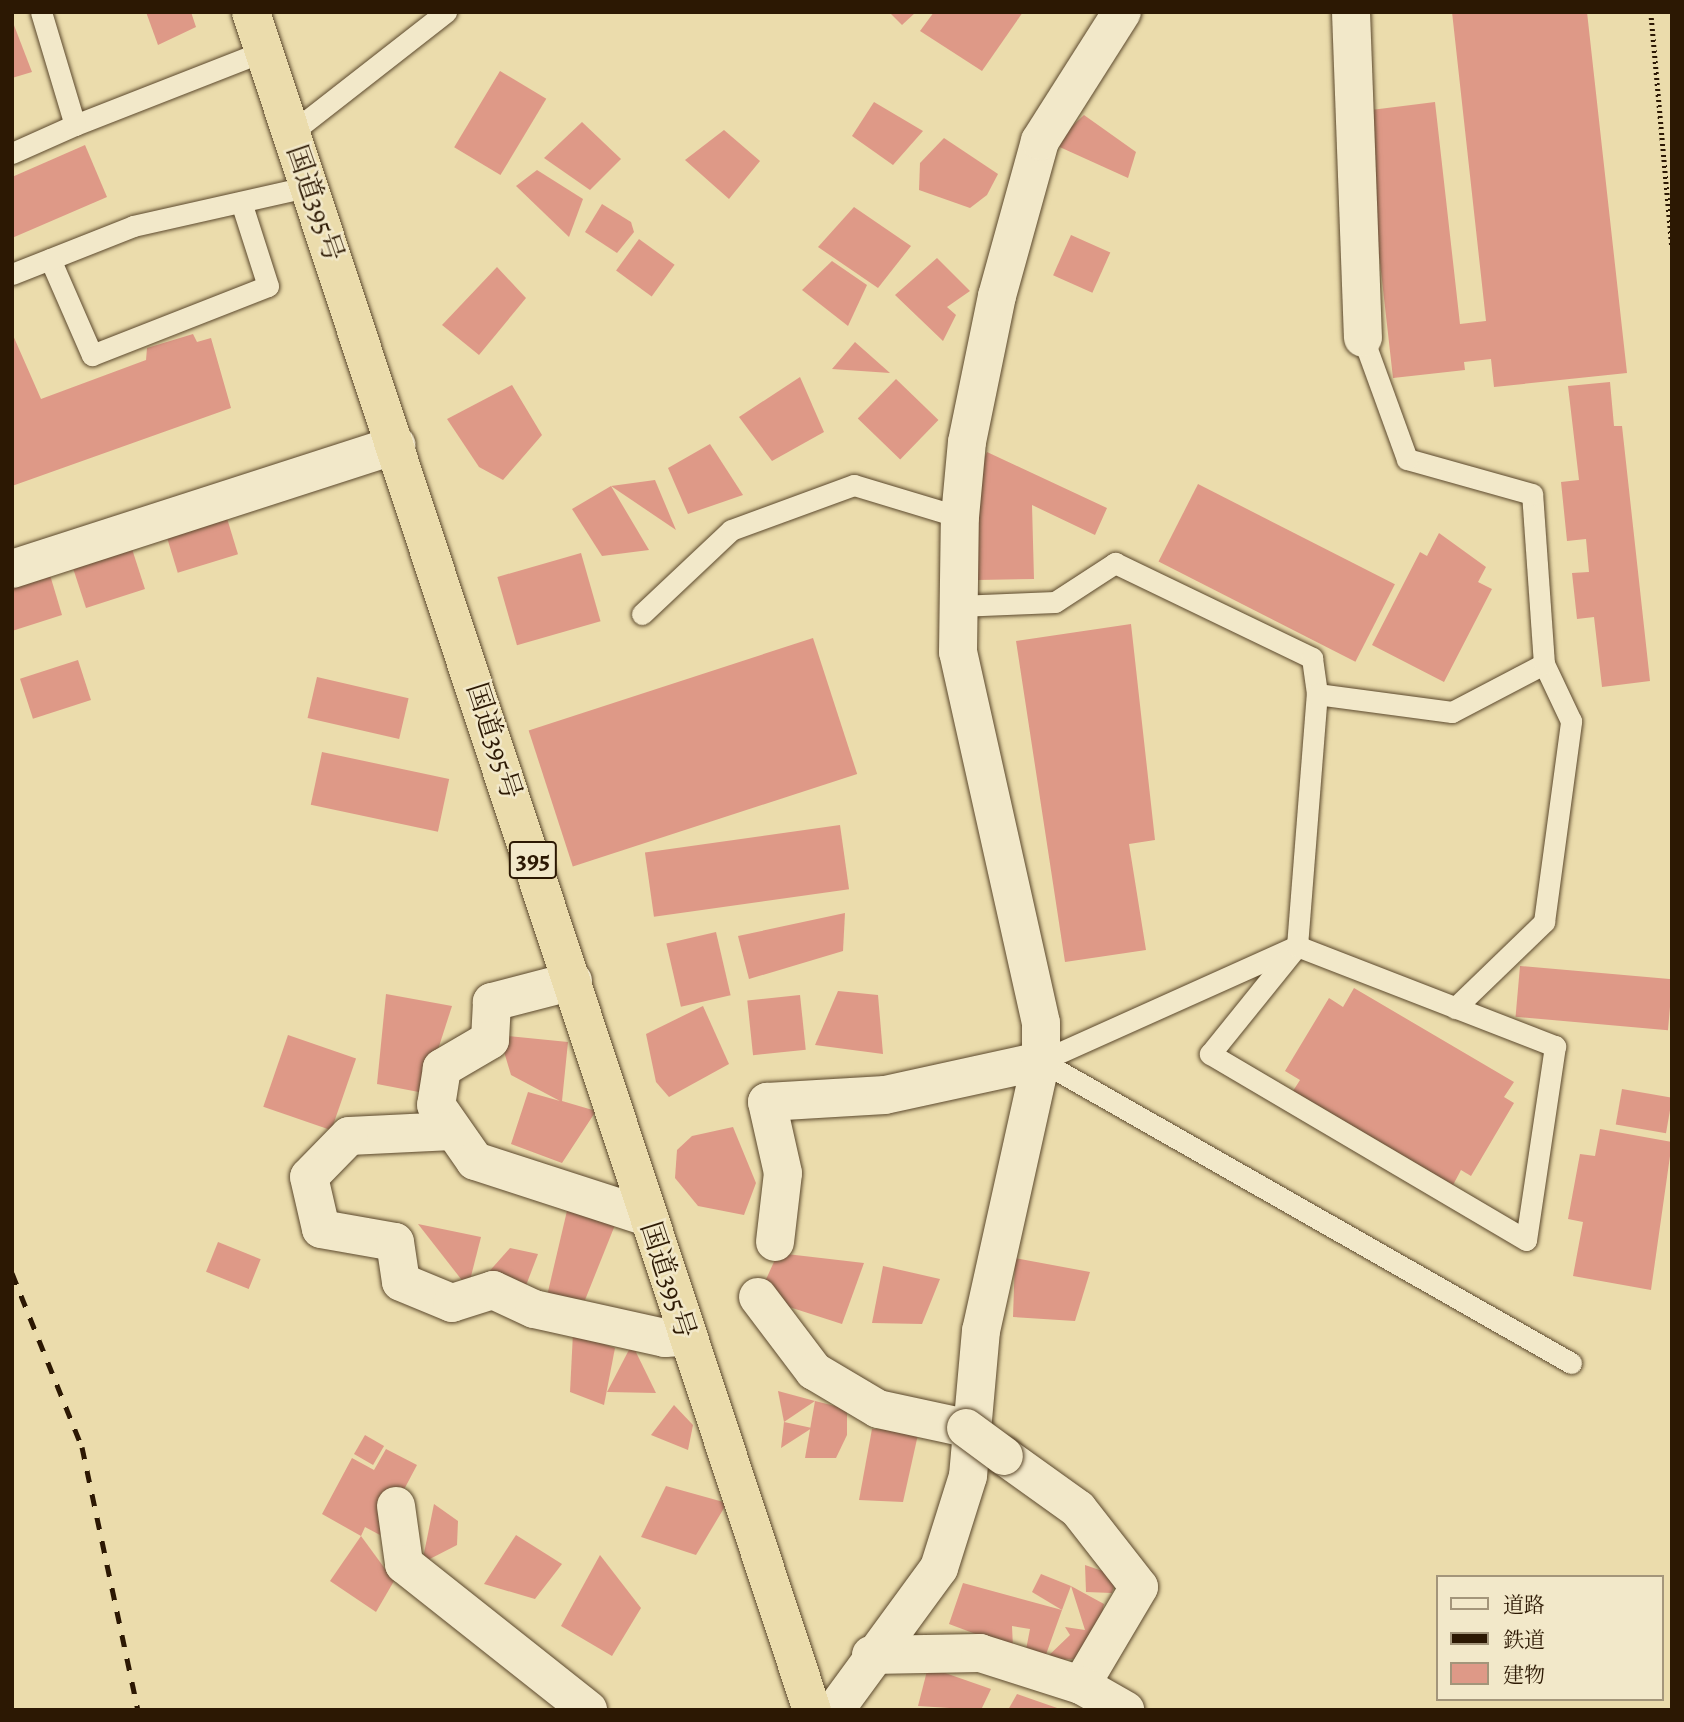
<!DOCTYPE html>
<meta charset="utf-8">
<style>
body{margin:0}
#map{position:relative;width:1684px;height:1722px;overflow:hidden;background:#ebdcac;font-family:Alegreya,"Noto Serif JP",serif}
div>[style]{position:absolute}
[style*='--x']{left:calc(var(--x)*1px);top:calc(var(--y)*1px);width:calc(var(--w)*1px);rotate:calc(var(--a)*1deg)}
.building>*{inset:0;background:#de9987;transform-origin:0 0}
.path>*{height:4.5px;margin-top:-2.25px;transform-origin:0;background:repeating-linear-gradient(90deg,#2c1803 0 2px,transparent 0 5.5px)}
.roads{filter:drop-shadow(0 0 2px #5c492d) drop-shadow(0 0 2px #5c492d)}
.lane>*{height:21px;margin:-10.5px;padding:0 10.5px;transform-origin:10.5px;border-radius:10.5px;background:#f2e8c9}
.street>*{height:38px;margin:-19px;padding:0 19px;transform-origin:19px;border-radius:19px;background:#f2e8c9}
.highway>*{height:38px;margin:-19px;padding:0 19px;transform-origin:19px;border-radius:19px;background:#ebdcac}
.rail>*{height:5px;margin-top:-2.5px;transform-origin:0;background:repeating-linear-gradient(90deg,#2c1803 0 12px,transparent 0 24px)}
.bridges{filter:drop-shadow(0 0 2px #5c492d) drop-shadow(0 0 2px #5c492d)}
.street-bridge>*{height:38px;margin:-19px;padding:0 19px;transform-origin:19px;border-radius:19px;background:#f2e8c9}
span{translate:-50% -50%;white-space:nowrap;text-align:center;line-height:1.15;-webkit-text-stroke:5px #f2e8c9;paint-order:stroke}
.shield-label span{padding:2px 5px;background:#f2e8c9;border:2px solid;border-radius:5px;-webkit-text-stroke-width:0}
.shield-label{font-size:26px;color:#2c1803;font-weight:700}
.street-label{font-size:28px;color:#2c1803}
.frame{position:absolute;inset:0;border:14px solid #2c1803;pointer-events:none}
.legend{position:absolute;left:1436px;top:1575px;width:228px;height:126px;box-sizing:border-box;background:#f2e8c9;border:2px solid #a3957a;margin:0;padding:9px 12px;list-style:none;font-size:21px;color:#2c1803}
.legend li{display:flex;align-items:center;gap:14px;height:35px}
.legend b{width:35px;border:2px solid #a3957a}
</style>
<div id="map">
<div class="building">
<i style="clip-path:polygon(146px 12px,191px 12px,196px 27px,158px 45px)"></i>
<i style="clip-path:polygon(889px 12px,916px 12px,902px 25px)"></i>
<i style="clip-path:polygon(934px 12px,1023px 12px,982px 71px,920px 31px)"></i>
<i style="clip-path:polygon(1452px 12px,1587px 12px,1627px 373px,1494px 387px,1491px 359px,1464px 362px,1465px 370px,1393px 378px,1363px 111px,1435px 102px,1460px 324px,1486px 321px)"></i>
<i style="clip-path:polygon(12px 20px,32px 72px,12px 78px)"></i>
<i style="left:500px;top:71px;width:54px;height:89px;rotate:31deg"></i>
<i style="clip-path:polygon(874px 102px,923px 131px,893px 165px,852px 136px)"></i>
<i style="clip-path:polygon(1084px 115px,1136px 152px,1128px 178px,1053px 144px)"></i>
<i style="clip-path:polygon(582px 122px,621px 159px,590px 190px,544px 158px)"></i>
<i style="clip-path:polygon(724px 130px,760px 161px,729px 199px,685px 160px)"></i>
<i style="clip-path:polygon(944px 138px,998px 174px,987px 195px,970px 208px,919px 190px,920px 163px)"></i>
<i style="clip-path:polygon(85px 145px,107px 197px,12px 238px,12px 177px)"></i>
<i style="clip-path:polygon(537px 170px,583px 199px,569px 237px,516px 186px)"></i>
<i style="clip-path:polygon(602px 204px,631px 222px,634px 232px,617px 253px,585px 232px)"></i>
<i style="clip-path:polygon(854px 207px,911px 246px,878px 288px,818px 247px)"></i>
<i style="left:1071px;top:235px;width:43px;height:44px;rotate:24deg"></i>
<i style="left:639px;top:239px;width:44px;height:39px;rotate:36deg"></i>
<i style="clip-path:polygon(937px 258px,970px 291px,947px 307px,956px 315px,943px 341px,895px 295px)"></i>
<i style="clip-path:polygon(832px 261px,867px 285px,848px 326px,802px 290px)"></i>
<i style="clip-path:polygon(497px 267px,526px 298px,479px 355px,442px 325px)"></i>
<i style="clip-path:polygon(12px 333px,41px 399px,146px 360px,147px 348px,193px 334px,197px 342px,211px 338px,231px 408px,12px 486px)"></i>
<i style="clip-path:polygon(855px 342px,890px 373px,832px 369px)"></i>
<i style="clip-path:polygon(800px 377px,824px 432px,772px 461px,739px 417px)"></i>
<i style="left:896px;top:379px;width:59px;height:55px;rotate:44deg"></i>
<i style="clip-path:polygon(1610px 382px,1614px 426px,1622px 426px,1650px 681px,1602px 687px,1594px 617px,1577px 619px,1572px 573px,1589px 572px,1586px 539px,1567px 541px,1561px 482px,1579px 480px,1568px 386px)"></i>
<i style="clip-path:polygon(512px 385px,542px 435px,503px 480px,479px 467px,447px 419px)"></i>
<i style="clip-path:polygon(710px 444px,743px 495px,688px 514px,668px 468px)"></i>
<i style="clip-path:polygon(987px 452px,1107px 508px,1095px 535px,1032px 505px,1034px 579px,977px 580px,975px 478px)"></i>
<i style="clip-path:polygon(655px 480px,676px 530px,611px 486px)"></i>
<i style="left:1198px;top:484px;width:221px;height:87px;rotate:27deg"></i>
<i style="clip-path:polygon(611px 486px,649px 550px,602px 556px,572px 509px)"></i>
<i style="left:226px;top:515px;width:41px;height:63px;rotate:73deg"></i>
<i style="clip-path:polygon(1439px 533px,1486px 567px,1478px 582px,1492px 589px,1444px 682px,1372px 645px,1420px 552px,1427px 556px)"></i>
<i style="left:132px;top:549px;width:42px;height:62px;rotate:72deg"></i>
<i style="left:581px;top:553px;width:71px;height:87px;rotate:74deg"></i>
<i style="clip-path:polygon(50px 575px,62px 615px,12px 631px,12px 587px)"></i>
<i style="clip-path:polygon(1131px 624px,1155px 840px,1129px 844px,1146px 950px,1065px 962px,1016px 641px)"></i>
<i style="left:813px;top:638px;width:143px;height:299px;rotate:72deg"></i>
<i style="left:78px;top:660px;width:42px;height:61px;rotate:72deg"></i>
<i style="left:317px;top:677px;width:94px;height:42px;rotate:13deg"></i>
<i style="left:322px;top:752px;width:130px;height:54px;rotate:12deg"></i>
<i style="left:840px;top:825px;width:65px;height:197px;rotate:82deg"></i>
<i style="clip-path:polygon(845px 913px,843px 951px,749px 979px,738px 936px)"></i>
<i style="left:716px;top:932px;width:65px;height:51px;rotate:77deg"></i>
<i style="left:1520px;top:966px;width:153px;height:51px;rotate:5deg"></i>
<i style="clip-path:polygon(1354px 988px,1514px 1082px,1504px 1097px,1514px 1103px,1471px 1176px,1461px 1170px,1453px 1185px,1293px 1091px,1300px 1080px,1285px 1071px,1329px 998px,1343px 1007px)"></i>
<i style="clip-path:polygon(838px 991px,878px 995px,883px 1054px,815px 1045px)"></i>
<i style="clip-path:polygon(386px 994px,452px 1006px,424px 1093px,377px 1084px)"></i>
<i style="left:800px;top:995px;width:55px;height:53px;rotate:84deg"></i>
<i style="clip-path:polygon(703px 1006px,729px 1064px,669px 1097px,656px 1082px,646px 1034px)"></i>
<i style="left:288px;top:1035px;width:72px;height:76px;rotate:19deg"></i>
<i style="clip-path:polygon(499px 1035px,568px 1042px,562px 1101px,596px 1111px,562px 1163px,511px 1144px,528px 1092px,560px 1101px,511px 1075px)"></i>
<i style="left:1622px;top:1089px;width:51px;height:36px;rotate:10deg"></i>
<i style="clip-path:polygon(733px 1127px,756px 1183px,744px 1215px,698px 1206px,675px 1178px,677px 1150px,692px 1136px)"></i>
<i style="clip-path:polygon(1600px 1129px,1672px 1142px,1651px 1290px,1573px 1276px,1583px 1222px,1568px 1219px,1580px 1154px,1595px 1156px)"></i>
<i style="clip-path:polygon(570px 1198px,621px 1210px,585px 1300px,547px 1296px)"></i>
<i style="clip-path:polygon(418px 1224px,481px 1237px,468px 1288px)"></i>
<i style="left:218px;top:1242px;width:46px;height:32px;rotate:22deg"></i>
<i style="clip-path:polygon(510px 1248px,538px 1254px,525px 1288px,486px 1275px)"></i>
<i style="clip-path:polygon(778px 1253px,864px 1263px,842px 1324px,758px 1297px)"></i>
<i style="clip-path:polygon(1015px 1258px,1090px 1272px,1075px 1321px,1013px 1317px)"></i>
<i style="clip-path:polygon(883px 1266px,940px 1279px,922px 1324px,872px 1323px)"></i>
<i style="clip-path:polygon(573px 1333px,615px 1348px,604px 1405px,570px 1392px)"></i>
<i style="clip-path:polygon(632px 1344px,656px 1393px,607px 1392px)"></i>
<i style="clip-path:polygon(778px 1391px,815px 1401px,784px 1422px)"></i>
<i style="clip-path:polygon(815px 1401px,847px 1409px,847px 1435px,836px 1458px,805px 1458px)"></i>
<i style="clip-path:polygon(674px 1405px,693px 1425px,688px 1450px,651px 1435px)"></i>
<i style="clip-path:polygon(784px 1422px,812px 1428px,781px 1448px)"></i>
<i style="clip-path:polygon(872px 1429px,919px 1430px,903px 1502px,859px 1500px)"></i>
<i style="left:365px;top:1435px;width:22px;height:22px;rotate:30deg"></i>
<i style="clip-path:polygon(386px 1449px,417px 1465px,380px 1535px,365px 1527px,361px 1536px,322px 1514px,352px 1458px,374px 1470px)"></i>
<i style="clip-path:polygon(666px 1486px,727px 1503px,696px 1555px,641px 1537px)"></i>
<i style="clip-path:polygon(434px 1504px,458px 1521px,457px 1545px,422px 1563px)"></i>
<i style="clip-path:polygon(516px 1535px,562px 1564px,535px 1599px,484px 1584px)"></i>
<i style="clip-path:polygon(361px 1536px,394px 1581px,376px 1612px,330px 1581px)"></i>
<i style="clip-path:polygon(600px 1555px,641px 1608px,612px 1656px,561px 1626px)"></i>
<i style="clip-path:polygon(1085px 1565px,1117px 1576px,1112px 1593px,1086px 1592px)"></i>
<i style="clip-path:polygon(1041px 1574px,1071px 1586px,1062px 1610px,1032px 1592px)"></i>
<i style="clip-path:polygon(963px 1583px,1062px 1610px,1044px 1660px,1025px 1655px,1030px 1629px,1012px 1626px,1013px 1648px,949px 1624px)"></i>
<i style="clip-path:polygon(1071px 1586px,1104px 1604px,1097px 1638px,1079px 1659px,1044px 1660px,1070px 1635px,1065px 1627px,1085px 1630px)"></i>
<i style="clip-path:polygon(928px 1667px,991px 1689px,981px 1710px,918px 1706px)"></i>
<i style="clip-path:polygon(1017px 1694px,1060px 1709px,1060px 1710px,1008px 1710px)"></i>
</div>
<div class="path">
<i style="--x:1651;--y:12;--w:235;--a:84.9"></i>
</div>
<div class="roads">
<div class="lane">
<i style="--x:41;--y:12;--w:118;--a:73.3"></i>
<i style="--x:75;--y:125;--w:203;--a:-21.4"></i>
<i style="--x:291;--y:133;--w:197;--a:-38"></i>
<i style="--x:12;--y:153;--w:69;--a:-24"></i>
<i style="--x:50;--y:259;--w:105;--a:66.4"></i>
<i style="--x:92;--y:355;--w:189;--a:-21.4"></i>
<i style="--x:268;--y:286;--w:88;--a:-107.8"></i>
<i style="--x:12;--y:274;--w:130;--a:-21.6"></i>
<i style="--x:133;--y:226;--w:181;--a:-12.7"></i>
<i style="--x:958;--y:606;--w:97;--a:-2.4"></i>
<i style="--x:1055;--y:602;--w:72;--a:-33"></i>
<i style="--x:1115;--y:563;--w:219;--a:25.7"></i>
<i style="--x:1312;--y:658;--w:36;--a:82"></i>
<i style="--x:642;--y:614;--w:122;--a:-43.3"></i>
<i style="--x:731;--y:530;--w:131;--a:-20.1"></i>
<i style="--x:854;--y:485;--w:111;--a:16.8"></i>
<i style="--x:1455;--y:1008;--w:124;--a:-44"></i>
<i style="--x:1544;--y:922;--w:203;--a:-82.3"></i>
<i style="--x:1571;--y:721;--w:63;--a:-115.3"></i>
<i style="--x:1041;--y:1061;--w:281;--a:-24.2"></i>
<i style="--x:1297;--y:946;--w:277;--a:21.2"></i>
<i style="--x:1555;--y:1046;--w:196;--a:98.5"></i>
<i style="--x:1526;--y:1240;--w:367;--a:-149.5"></i>
<i style="--x:1210;--y:1054;--w:139;--a:-51.1"></i>
<i style="--x:1297;--y:946;--w:253;--a:-85.5"></i>
<i style="--x:1317;--y:694;--w:136;--a:7.6"></i>
<i style="--x:1452;--y:712;--w:104;--a:-27.6"></i>
<i style="--x:1544;--y:664;--w:170;--a:-94"></i>
<i style="--x:1532;--y:494;--w:130;--a:-164.4"></i>
<i style="--x:1407;--y:459;--w:129;--a:-110"></i>
<i style="--x:1041;--y:1061;--w:610;--a:29.67"></i>
</div>
<div class="street">
<i style="--x:1351;--y:12;--w:326;--a:87.9"></i>
<i style="--x:12;--y:569;--w:404;--a:-17.9"></i>
<i style="--x:573;--y:981;--w:84;--a:165.5"></i>
<i style="--x:492;--y:1002;--w:38;--a:93"></i>
<i style="--x:490;--y:1040;--w:56;--a:149.7"></i>
<i style="--x:442;--y:1068;--w:37;--a:99"></i>
<i style="--x:436;--y:1105;--w:68;--a:55.1"></i>
<i style="--x:475;--y:1161;--w:181;--a:18"></i>
<i style="--x:452;--y:1131;--w:103;--a:177.2"></i>
<i style="--x:349;--y:1136;--w:57;--a:134.3"></i>
<i style="--x:309;--y:1177;--w:53;--a:77"></i>
<i style="--x:321;--y:1229;--w:75;--a:10"></i>
<i style="--x:395;--y:1242;--w:40;--a:81.5"></i>
<i style="--x:401;--y:1282;--w:55;--a:22.4"></i>
<i style="--x:452;--y:1303;--w:43;--a:-17.6"></i>
<i style="--x:493;--y:1290;--w:45;--a:24.9"></i>
<i style="--x:534;--y:1309;--w:134;--a:12.5"></i>
<i style="--x:665;--y:1338;--w:21;--a:-3"></i>
<i style="--x:775;--y:1242;--w:69;--a:-83.4"></i>
<i style="--x:783;--y:1173;--w:73;--a:-102.7"></i>
<i style="--x:767;--y:1102;--w:118;--a:-3.4"></i>
<i style="--x:885;--y:1095;--w:160;--a:-12.3"></i>
<i style="--x:758;--y:1297;--w:93;--a:52.9"></i>
<i style="--x:814;--y:1371;--w:74;--a:30.7"></i>
<i style="--x:878;--y:1409;--w:90;--a:12.2"></i>
<i style="--x:1004;--y:1456;--w:91;--a:35.6"></i>
<i style="--x:1078;--y:1509;--w:99;--a:52"></i>
<i style="--x:1139;--y:1587;--w:114;--a:120.6"></i>
<i style="--x:396;--y:1506;--w:59;--a:82.1"></i>
<i style="--x:404;--y:1564;--w:235;--a:38.4"></i>
<i style="--x:871;--y:1655;--w:109;--a:-1.1"></i>
<i style="--x:980;--y:1653;--w:106;--a:17.6"></i>
<i style="--x:1081;--y:1685;--w:51;--a:29.6"></i>
<i style="--x:835;--y:1710;--w:176;--a:-53.8"></i>
<i style="--x:939;--y:1568;--w:96;--a:-72.5"></i>
<i style="--x:968;--y:1476;--w:146;--a:-84.9"></i>
<i style="--x:981;--y:1331;--w:277;--a:-77.5"></i>
<i style="--x:1041;--y:1061;--w:38;--a:-90"></i>
<i style="--x:1041;--y:1023;--w:380;--a:-102.6"></i>
<i style="--x:958;--y:652;--w:135;--a:-89.2"></i>
<i style="--x:960;--y:517;--w:75;--a:-84.7"></i>
<i style="--x:967;--y:442;--w:149;--a:-78.4"></i>
<i style="--x:997;--y:296;--w:161;--a:-74.5"></i>
<i style="--x:1040;--y:141;--w:153;--a:-57.6"></i>
</div>
<div class="highway">
<i style="--x:251;--y:12;--w:1788;--a:71.72"></i>
</div>
</div>
<div class="rail">
<i style="--x:12;--y:1273;--w:188;--a:68.1"></i>
<i style="--x:82;--y:1447;--w:269;--a:78"></i>
</div>
<div class="bridges">
<div class="street-bridge">
<i style="--x:966;--y:1428;--w:47;--a:36.4"></i>
</div>
</div>
<div class="shield-label">
<span style="left:533px;top:860px">395</span>
</div>
<div class="street-label">
<span style="left:315px;top:203px;rotate:71deg">国道395号</span>
<span style="left:494px;top:741px;rotate:72deg">国道395号</span>
<span style="left:668px;top:1280px;rotate:72deg">国道395号</span>
</div>
<div class="frame"></div>
<ul class="legend">
<li><b style="height:9px;background:#f2e8c9"></b>道路</li>
<li><b style="height:9px;background:#2c1803"></b>鉄道</li>
<li><b style="height:19px;background:#de9987"></b>建物</li>
</ul>
</div>
